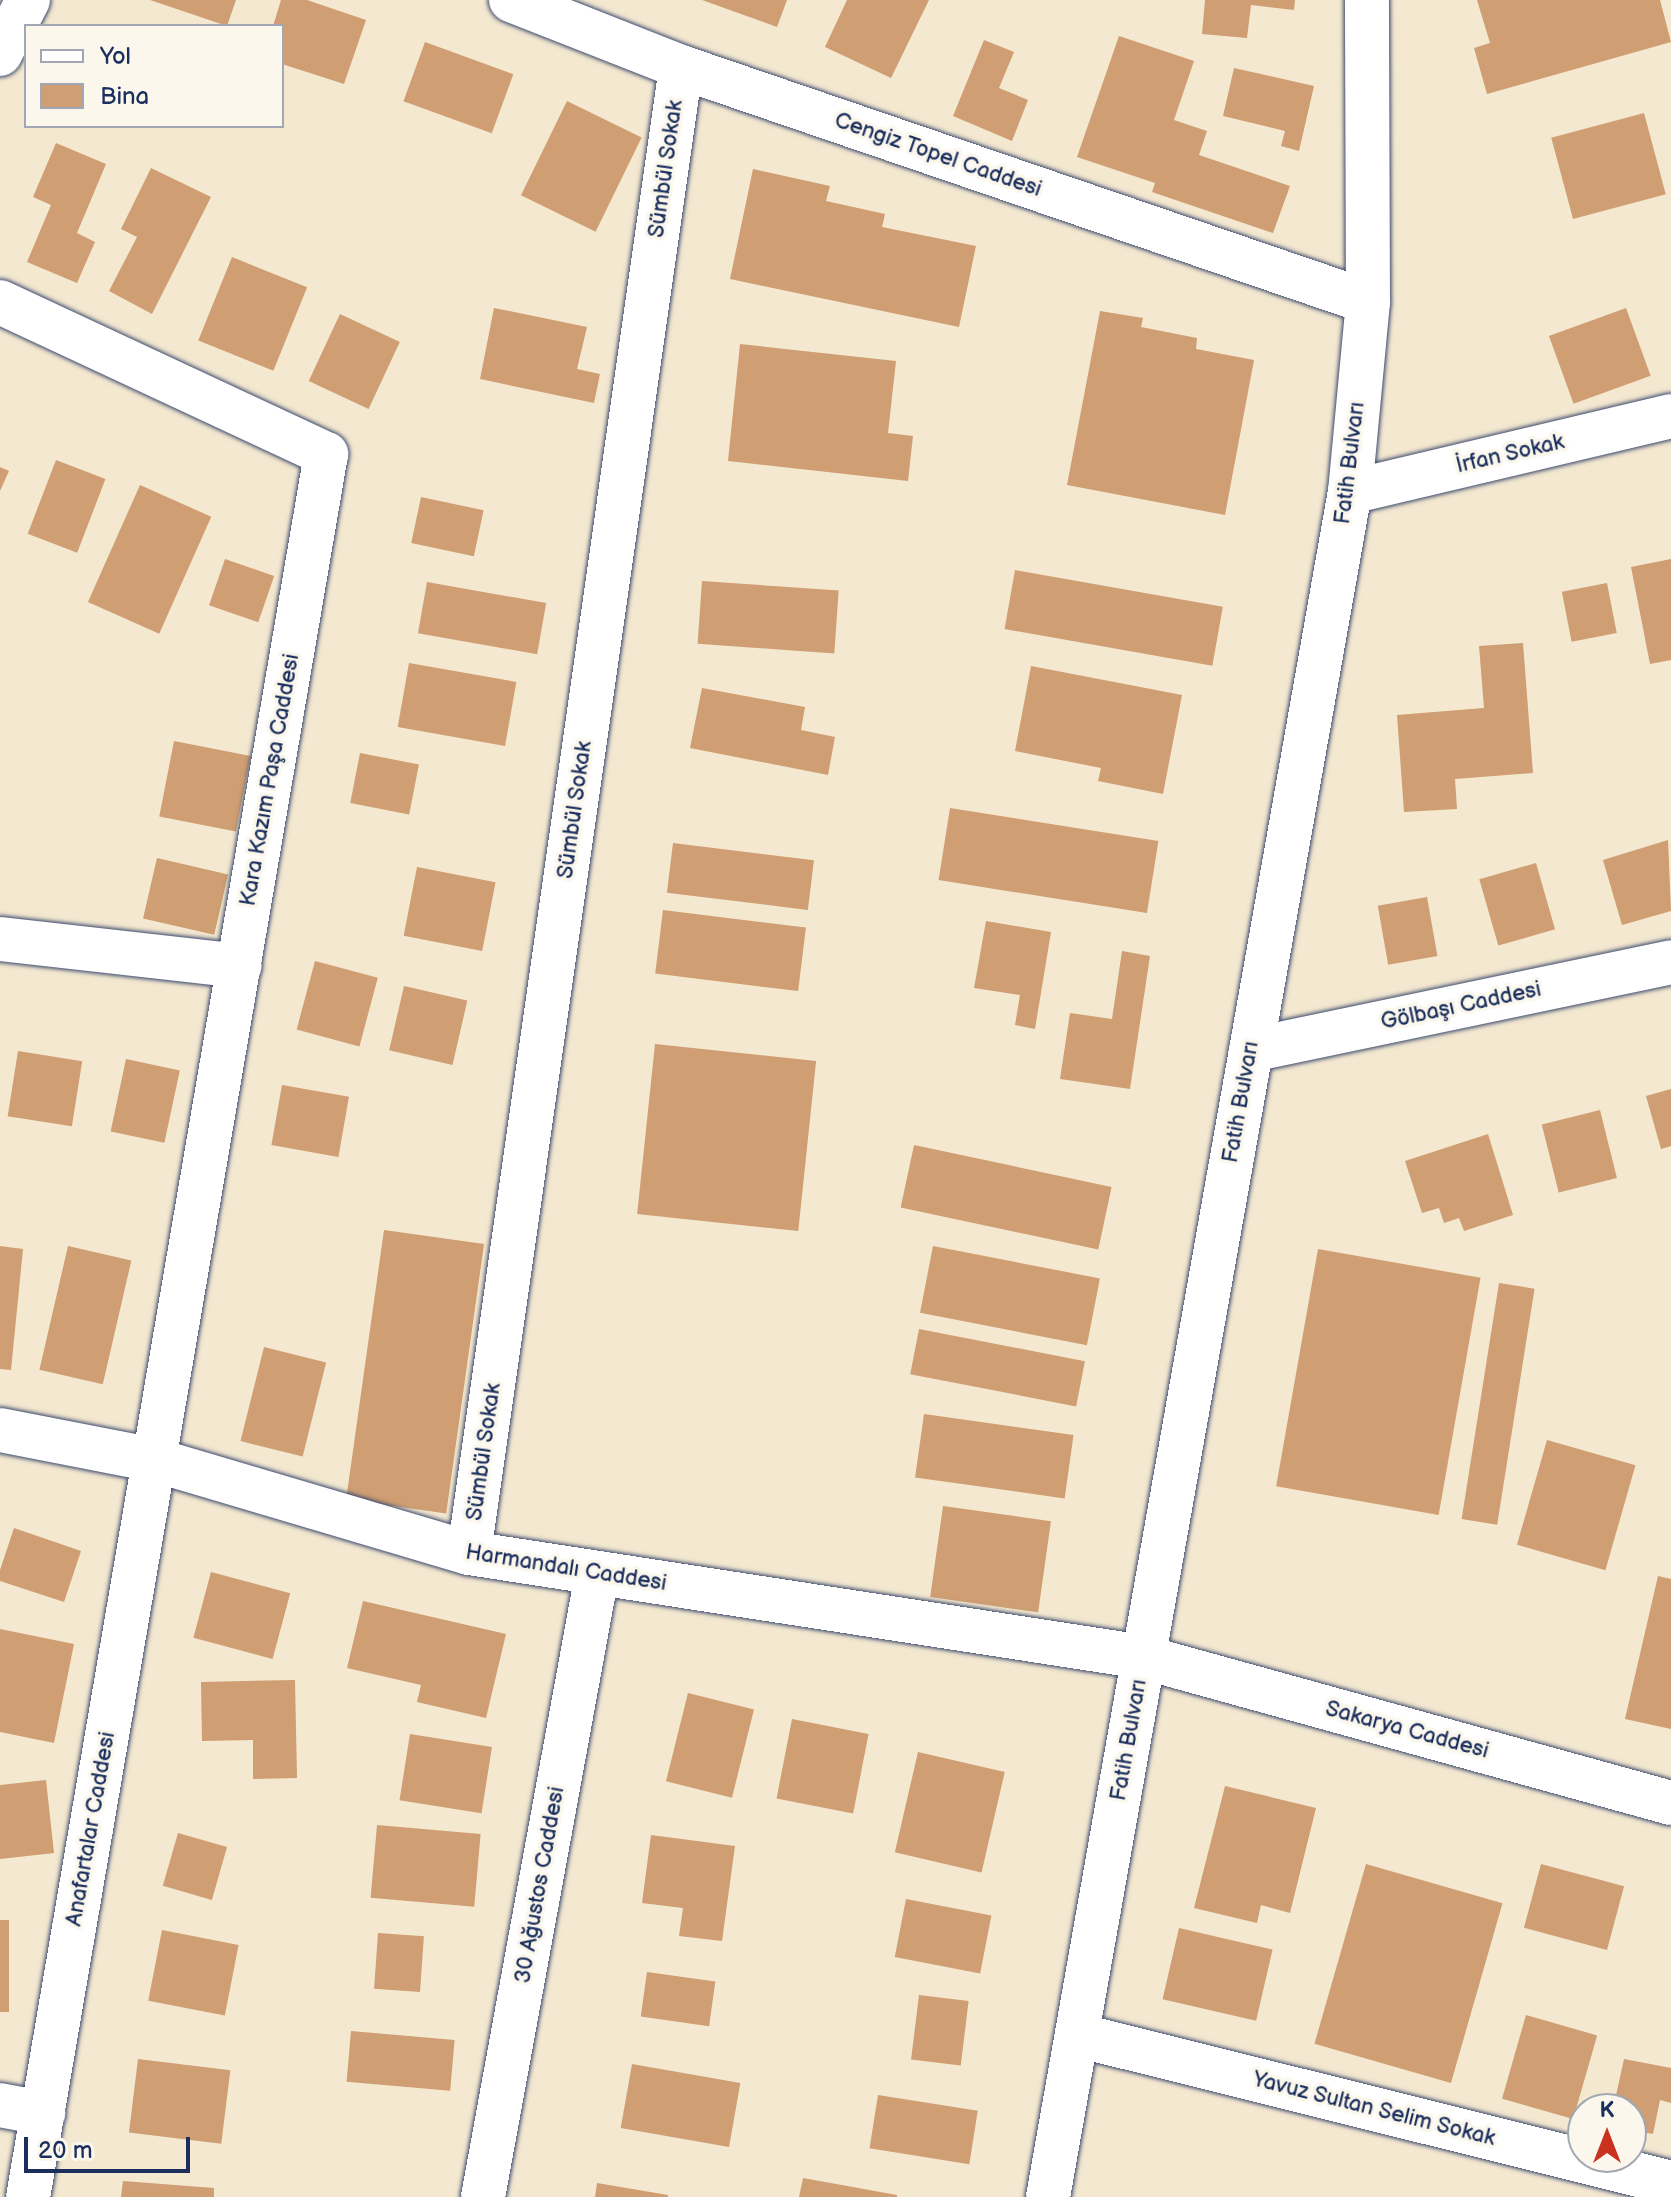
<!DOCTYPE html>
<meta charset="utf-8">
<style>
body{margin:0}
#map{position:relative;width:1671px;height:2197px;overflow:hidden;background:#f4e8d0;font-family:"Balsamiq Sans",sans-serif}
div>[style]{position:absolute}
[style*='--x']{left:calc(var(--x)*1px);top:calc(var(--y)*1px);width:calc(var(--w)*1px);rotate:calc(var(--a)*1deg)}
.building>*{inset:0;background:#cf9e72;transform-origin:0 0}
.roads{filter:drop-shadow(0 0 2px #3c4b6f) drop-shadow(0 0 2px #3c4b6f)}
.street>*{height:44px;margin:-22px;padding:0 22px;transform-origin:22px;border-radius:22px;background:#fff}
.secondary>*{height:44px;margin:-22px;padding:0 22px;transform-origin:22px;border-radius:22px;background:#fff}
span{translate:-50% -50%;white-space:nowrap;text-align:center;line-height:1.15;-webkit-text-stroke:7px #fbf7ec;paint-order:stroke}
.street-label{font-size:22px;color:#1b2f5e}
.legend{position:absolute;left:24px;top:24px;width:260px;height:104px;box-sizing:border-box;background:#fbf7ec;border:2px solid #a1a7b3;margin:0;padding:10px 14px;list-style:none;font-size:24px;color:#1b2f5e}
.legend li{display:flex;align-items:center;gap:16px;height:40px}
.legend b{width:40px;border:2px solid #a1a7b3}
.north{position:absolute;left:1567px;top:2093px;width:80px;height:80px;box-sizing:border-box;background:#fbf7ec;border:2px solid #a1a7b3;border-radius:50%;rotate:0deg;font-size:22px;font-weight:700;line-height:32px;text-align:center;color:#1b2f5e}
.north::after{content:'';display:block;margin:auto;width:28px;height:36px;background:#c8321e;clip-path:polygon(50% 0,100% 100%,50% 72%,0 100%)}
.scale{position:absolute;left:24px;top:2137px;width:166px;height:36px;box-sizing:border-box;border:4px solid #1b2f5e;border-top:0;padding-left:10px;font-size:24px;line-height:28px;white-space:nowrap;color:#1b2f5e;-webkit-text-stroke:6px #fbf7ec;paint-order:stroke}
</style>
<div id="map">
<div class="building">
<i style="clip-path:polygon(150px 0,236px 0,227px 26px)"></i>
<i style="clip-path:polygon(281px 0,307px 0,366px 20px,344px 84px,282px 64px,282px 26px,273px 26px)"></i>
<i style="clip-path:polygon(702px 0,787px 0,777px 27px)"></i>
<i style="clip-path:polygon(847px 0,929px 0,891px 78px,825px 47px)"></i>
<i style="clip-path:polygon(1205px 0,1295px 0,1294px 10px,1251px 5px,1247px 38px,1202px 34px)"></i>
<i style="clip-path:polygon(1477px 0,1660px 0,1671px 42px,1487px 94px,1474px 48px,1490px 43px)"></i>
<i style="clip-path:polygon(1119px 36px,1194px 61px,1174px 120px,1207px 131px,1199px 155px,1290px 186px,1273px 233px,1152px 192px,1155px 183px,1077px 157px)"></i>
<i style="clip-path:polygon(984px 40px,1014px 52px,999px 88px,1028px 100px,1012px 141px,953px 116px)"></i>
<i style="left:425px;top:42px;width:94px;height:63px;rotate:20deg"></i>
<i style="clip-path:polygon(1234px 68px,1314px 86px,1299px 151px,1281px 146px,1285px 131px,1223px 116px)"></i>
<i style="left:567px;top:101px;width:83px;height:105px;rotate:26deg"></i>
<i style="left:1644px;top:113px;width:84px;height:96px;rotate:75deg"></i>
<i style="clip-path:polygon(56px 143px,106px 164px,77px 233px,95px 242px,77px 283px,27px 262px,51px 205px,33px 197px)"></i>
<i style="clip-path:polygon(151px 168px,211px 197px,152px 314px,109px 291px,137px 237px,121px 229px)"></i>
<i style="clip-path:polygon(753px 169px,830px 186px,826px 201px,885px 214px,882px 227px,976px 246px,959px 327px,730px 279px)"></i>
<i style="left:232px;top:257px;width:81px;height:90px;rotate:22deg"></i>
<i style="clip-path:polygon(494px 308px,587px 327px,577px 369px,600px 374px,594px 403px,480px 379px)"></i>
<i style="left:1626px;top:308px;width:72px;height:82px;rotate:70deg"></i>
<i style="clip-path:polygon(1100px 311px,1143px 318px,1141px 327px,1197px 338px,1196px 349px,1254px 360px,1225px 515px,1067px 485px)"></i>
<i style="left:340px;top:314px;width:66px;height:74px;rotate:25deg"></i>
<i style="clip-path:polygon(740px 344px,896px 361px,888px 433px,913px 436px,908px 481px,728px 461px)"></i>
<i style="left:56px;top:460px;width:53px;height:79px;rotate:21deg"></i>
<i style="clip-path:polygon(0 467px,9px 471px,0 491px)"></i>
<i style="left:140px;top:485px;width:78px;height:128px;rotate:24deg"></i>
<i style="left:421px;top:497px;width:64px;height:47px;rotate:12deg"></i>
<i style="left:225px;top:559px;width:52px;height:49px;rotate:19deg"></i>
<i style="clip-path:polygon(1671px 559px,1671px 660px,1650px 664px,1631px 567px)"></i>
<i style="left:1015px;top:570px;width:211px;height:60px;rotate:10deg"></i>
<i style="left:702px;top:581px;width:137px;height:63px;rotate:4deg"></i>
<i style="left:427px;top:582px;width:121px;height:52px;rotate:10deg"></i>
<i style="left:1607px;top:583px;width:51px;height:46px;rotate:79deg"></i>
<i style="clip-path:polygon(1523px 643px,1533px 773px,1455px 779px,1457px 809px,1404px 812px,1397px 715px,1484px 708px,1479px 646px)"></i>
<i style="left:409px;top:663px;width:109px;height:65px;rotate:10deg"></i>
<i style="clip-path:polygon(1031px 666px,1182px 695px,1163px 794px,1098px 781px,1101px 768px,1015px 751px)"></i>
<i style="clip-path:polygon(702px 688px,805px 707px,801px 730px,835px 737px,828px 775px,690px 748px)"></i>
<i style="left:174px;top:741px;width:78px;height:77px;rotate:11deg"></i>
<i style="left:360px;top:753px;width:60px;height:51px;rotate:11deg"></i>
<i style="left:950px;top:808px;width:211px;height:73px;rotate:9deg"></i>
<i style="clip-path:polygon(1668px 840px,1671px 911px,1622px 925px,1603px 860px)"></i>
<i style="left:673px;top:843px;width:142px;height:50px;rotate:7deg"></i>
<i style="left:157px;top:858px;width:73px;height:62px;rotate:13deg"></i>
<i style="left:1536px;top:863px;width:69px;height:59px;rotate:74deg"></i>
<i style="left:417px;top:867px;width:80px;height:70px;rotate:11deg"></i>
<i style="left:1427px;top:897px;width:60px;height:50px;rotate:80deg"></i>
<i style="left:663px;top:910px;width:144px;height:64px;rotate:7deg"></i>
<i style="clip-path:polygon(986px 921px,1051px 932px,1035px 1029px,1015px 1025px,1020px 995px,974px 988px)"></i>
<i style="clip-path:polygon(1122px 951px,1150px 956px,1130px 1089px,1060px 1079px,1070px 1013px,1112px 1019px)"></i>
<i style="left:315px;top:961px;width:65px;height:71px;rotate:15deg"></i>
<i style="left:404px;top:986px;width:65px;height:66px;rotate:13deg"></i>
<i style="left:655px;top:1044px;width:162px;height:171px;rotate:6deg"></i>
<i style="left:18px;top:1051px;width:65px;height:66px;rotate:9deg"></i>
<i style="left:126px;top:1059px;width:55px;height:74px;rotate:12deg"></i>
<i style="left:282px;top:1085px;width:68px;height:61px;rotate:10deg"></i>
<i style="clip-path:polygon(1671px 1089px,1671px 1146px,1661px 1149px,1646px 1096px)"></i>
<i style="left:1600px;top:1110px;width:70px;height:60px;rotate:76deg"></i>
<i style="clip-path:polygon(1488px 1134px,1513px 1215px,1464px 1231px,1459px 1218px,1444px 1223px,1439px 1208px,1422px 1213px,1405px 1161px)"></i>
<i style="left:914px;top:1145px;width:202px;height:64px;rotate:12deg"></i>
<i style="left:384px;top:1230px;width:101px;height:272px;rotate:8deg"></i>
<i style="clip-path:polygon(0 1246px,23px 1249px,11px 1370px,0 1369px)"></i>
<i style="left:68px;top:1246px;width:65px;height:127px;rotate:13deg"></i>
<i style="left:933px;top:1246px;width:170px;height:68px;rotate:11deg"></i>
<i style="left:1318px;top:1249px;width:165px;height:241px;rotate:10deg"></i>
<i style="left:1499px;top:1283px;width:36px;height:239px;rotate:9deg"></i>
<i style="left:919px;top:1329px;width:169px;height:46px;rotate:11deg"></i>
<i style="left:264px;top:1347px;width:64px;height:97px;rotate:14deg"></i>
<i style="left:924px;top:1414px;width:151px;height:64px;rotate:8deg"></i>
<i style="left:1547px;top:1440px;width:92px;height:109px;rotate:16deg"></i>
<i style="left:943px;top:1506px;width:109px;height:92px;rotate:8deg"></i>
<i style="clip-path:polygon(14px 1528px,81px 1551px,64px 1602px,0 1581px,0 1570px)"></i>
<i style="left:211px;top:1572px;width:82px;height:68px;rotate:15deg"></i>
<i style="clip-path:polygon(1658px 1576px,1671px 1579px,1671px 1729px,1625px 1719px)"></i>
<i style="clip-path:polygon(363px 1601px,506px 1634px,486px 1718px,417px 1702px,421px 1685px,347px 1668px)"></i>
<i style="clip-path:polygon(0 1629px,74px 1644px,54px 1743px,0 1732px)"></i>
<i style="clip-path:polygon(295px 1680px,297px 1778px,253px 1779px,253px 1740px,202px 1741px,201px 1682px)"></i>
<i style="left:688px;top:1693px;width:68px;height:91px;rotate:14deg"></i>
<i style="left:792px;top:1719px;width:78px;height:81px;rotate:11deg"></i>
<i style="left:410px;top:1734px;width:83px;height:67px;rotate:9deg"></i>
<i style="left:918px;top:1752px;width:89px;height:103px;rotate:13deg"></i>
<i style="clip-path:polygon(46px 1780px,54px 1853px,0 1859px,0 1785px)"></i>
<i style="clip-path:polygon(1225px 1786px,1316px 1808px,1290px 1913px,1261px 1905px,1257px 1923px,1194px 1908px)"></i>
<i style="left:377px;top:1825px;width:104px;height:73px;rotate:5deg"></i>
<i style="left:178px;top:1833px;width:51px;height:55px;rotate:16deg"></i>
<i style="clip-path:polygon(651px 1835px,735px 1846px,722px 1941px,679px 1936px,683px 1908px,642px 1903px)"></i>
<i style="left:1366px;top:1864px;width:142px;height:187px;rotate:16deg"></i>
<i style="left:1541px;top:1864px;width:86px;height:66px;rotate:15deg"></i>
<i style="left:906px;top:1899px;width:87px;height:59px;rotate:11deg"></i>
<i style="left:0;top:1920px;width:9px;height:92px"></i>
<i style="left:1179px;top:1928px;width:96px;height:73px;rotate:13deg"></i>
<i style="left:162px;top:1930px;width:78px;height:72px;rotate:11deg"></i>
<i style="left:378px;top:1933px;width:46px;height:56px;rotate:4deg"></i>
<i style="left:647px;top:1972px;width:69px;height:45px;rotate:8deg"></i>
<i style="left:919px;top:1995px;width:50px;height:65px;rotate:7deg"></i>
<i style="left:1526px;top:2015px;width:74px;height:87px;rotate:16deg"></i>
<i style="left:351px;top:2031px;width:104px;height:51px;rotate:5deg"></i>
<i style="left:138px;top:2059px;width:93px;height:74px;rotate:7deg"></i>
<i style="clip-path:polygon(1624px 2059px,1671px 2068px,1671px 2103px,1660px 2100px,1653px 2134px,1631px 2130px,1631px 2109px,1613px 2109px)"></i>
<i style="left:632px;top:2064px;width:110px;height:65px;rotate:10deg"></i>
<i style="left:878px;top:2095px;width:101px;height:54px;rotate:9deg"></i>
<i style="clip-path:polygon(803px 2178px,897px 2195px,897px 2197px,799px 2197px)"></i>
<i style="clip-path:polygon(123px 2181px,214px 2188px,214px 2197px,121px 2197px)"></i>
<i style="clip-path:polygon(597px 2183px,668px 2195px,668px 2197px,595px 2197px)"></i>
</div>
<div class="roads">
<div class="street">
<i style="--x:511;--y:0;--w:183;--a:21.5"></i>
<i style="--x:681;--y:67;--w:726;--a:18.88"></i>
<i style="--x:0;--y:54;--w:61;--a:-62.6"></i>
<i style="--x:0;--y:302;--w:360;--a:25"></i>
<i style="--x:326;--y:454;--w:1768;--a:99.7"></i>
<i style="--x:1350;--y:492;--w:330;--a:-13.3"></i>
<i style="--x:0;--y:939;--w:241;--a:6.4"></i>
<i style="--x:1251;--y:1050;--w:429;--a:-11.8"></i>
<i style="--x:0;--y:1430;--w:158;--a:11"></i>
<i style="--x:155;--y:1460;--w:327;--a:16.5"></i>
<i style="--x:469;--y:1553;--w:682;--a:8.77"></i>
<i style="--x:1143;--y:1657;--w:548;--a:15.46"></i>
<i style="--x:469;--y:1553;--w:1501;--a:-81.88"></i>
<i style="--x:1077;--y:2035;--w:612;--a:13.99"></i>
<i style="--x:0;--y:2105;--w:44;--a:10.5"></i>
<i style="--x:483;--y:2197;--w:633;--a:-79.63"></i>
</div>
<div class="secondary">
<i style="--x:1048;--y:2197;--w:1732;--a:-79.96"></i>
<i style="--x:1350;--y:492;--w:191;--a:-84.6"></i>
<i style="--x:1368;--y:302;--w:302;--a:-90.2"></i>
</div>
</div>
<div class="street-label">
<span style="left:938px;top:155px;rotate:19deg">Cengiz Topel Caddesi</span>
<span style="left:666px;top:169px;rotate:-82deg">Sümbül Sokak</span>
<span style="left:1510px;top:454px;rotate:-13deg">İrfan Sokak</span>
<span style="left:1350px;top:463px;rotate:-83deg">Fatih Bulvarı</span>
<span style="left:270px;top:780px;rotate:-80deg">Kara Kazım Paşa Caddesi</span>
<span style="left:575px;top:810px;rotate:-82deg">Sümbül Sokak</span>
<span style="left:1461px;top:1006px;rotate:-12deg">Gölbaşı Caddesi</span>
<span style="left:1241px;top:1102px;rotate:-80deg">Fatih Bulvarı</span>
<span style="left:484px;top:1452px;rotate:-82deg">Sümbül Sokak</span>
<span style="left:566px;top:1568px;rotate:9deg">Harmandalı Caddesi</span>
<span style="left:1407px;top:1730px;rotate:15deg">Sakarya Caddesi</span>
<span style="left:1129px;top:1740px;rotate:-80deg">Fatih Bulvarı</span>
<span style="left:91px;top:1829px;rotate:-80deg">Anafartalar Caddesi</span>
<span style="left:540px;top:1885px;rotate:-80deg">30 Ağustos Caddesi</span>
<span style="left:1374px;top:2109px;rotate:14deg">Yavuz Sultan Selim Sokak</span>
</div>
<ul class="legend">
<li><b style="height:10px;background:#fff"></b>Yol</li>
<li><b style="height:22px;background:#cf9e72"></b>Bina</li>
</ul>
<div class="north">K</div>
<div class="scale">20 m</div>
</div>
